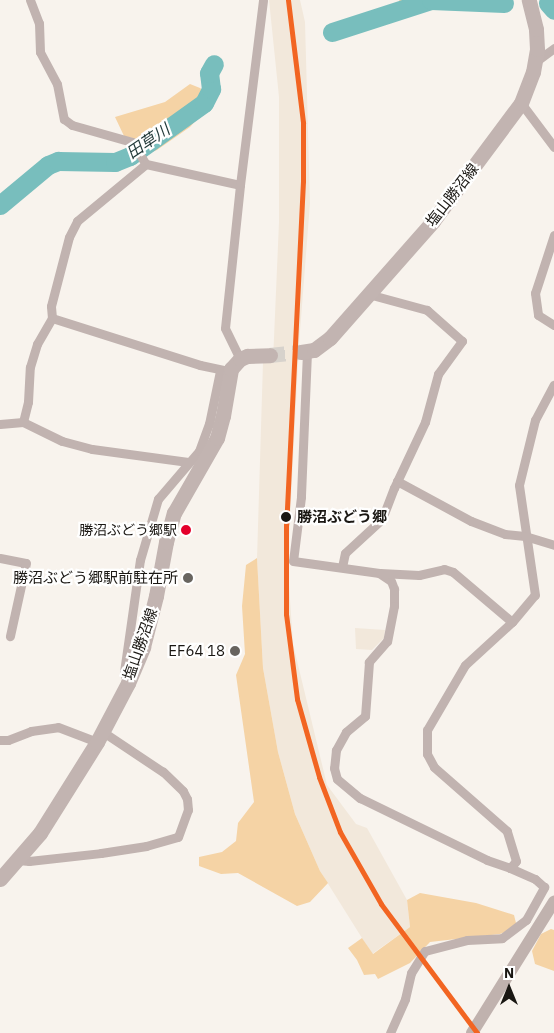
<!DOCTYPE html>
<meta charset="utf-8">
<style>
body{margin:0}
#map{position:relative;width:554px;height:1033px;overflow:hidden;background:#f8f3ed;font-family:"IBM Plex Sans","Noto Sans JP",sans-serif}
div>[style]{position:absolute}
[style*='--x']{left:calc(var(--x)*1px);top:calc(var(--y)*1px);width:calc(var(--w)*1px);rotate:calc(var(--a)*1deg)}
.built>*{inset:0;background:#f2e8db}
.forest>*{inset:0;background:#f5d3a5}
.river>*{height:19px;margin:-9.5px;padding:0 9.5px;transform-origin:9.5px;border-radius:9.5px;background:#78bebd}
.primary-tunnel>*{height:15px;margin-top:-7.5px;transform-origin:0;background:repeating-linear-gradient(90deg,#d7d2cc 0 15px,transparent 0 23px)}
.street>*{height:9px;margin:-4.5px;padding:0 4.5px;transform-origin:4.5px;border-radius:4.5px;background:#c1b3b0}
.secondary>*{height:12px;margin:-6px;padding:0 6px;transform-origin:6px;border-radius:6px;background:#c0b2ae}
.primary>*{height:15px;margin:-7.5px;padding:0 7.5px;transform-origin:7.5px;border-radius:7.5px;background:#c2b4b1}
.rail-1>*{height:5px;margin:-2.5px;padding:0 2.5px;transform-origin:2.5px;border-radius:2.5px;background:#f26522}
.dots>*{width:14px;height:14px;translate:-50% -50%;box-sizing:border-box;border:2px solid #fff;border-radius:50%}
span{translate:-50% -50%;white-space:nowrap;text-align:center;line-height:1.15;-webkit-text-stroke:4.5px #fff;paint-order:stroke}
.bus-label{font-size:14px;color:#1a1713}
.right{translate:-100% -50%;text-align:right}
.street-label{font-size:15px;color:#1a1713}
.stop-label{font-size:15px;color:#1a1713;font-weight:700}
.left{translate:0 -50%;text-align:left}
.poi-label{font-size:15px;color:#1a1713}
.water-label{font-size:16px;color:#1f3737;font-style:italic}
.north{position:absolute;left:484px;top:963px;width:50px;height:50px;-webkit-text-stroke:4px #fff;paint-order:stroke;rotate:0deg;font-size:14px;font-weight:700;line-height:20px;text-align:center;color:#1a1713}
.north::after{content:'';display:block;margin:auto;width:18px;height:22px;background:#1a1713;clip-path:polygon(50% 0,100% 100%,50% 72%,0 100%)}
</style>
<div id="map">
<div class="built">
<i style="clip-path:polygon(269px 0,300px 0,305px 22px,310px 203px,299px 344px,289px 539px,289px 585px,293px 644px,327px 785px,356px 824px,367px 828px,407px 900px,410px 927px,372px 954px,320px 871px,295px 814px,278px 752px,263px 668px,257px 559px,263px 362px,273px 361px,279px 222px,279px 97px)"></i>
<i style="clip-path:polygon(355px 628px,385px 630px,384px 638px,372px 650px,356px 649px)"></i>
</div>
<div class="forest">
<i style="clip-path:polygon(399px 0,497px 0,486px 12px,417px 1px,401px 4px)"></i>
<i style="clip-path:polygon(190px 84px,200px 88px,205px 92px,204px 111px,190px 127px,157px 150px,147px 154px,136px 139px,124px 136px,115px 117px,165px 102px)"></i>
<i style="clip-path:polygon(257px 558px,263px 668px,278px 752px,295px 814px,320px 871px,328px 883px,310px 902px,297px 906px,238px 873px,221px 874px,199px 866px,199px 857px,222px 852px,236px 841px,238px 823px,254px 802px,236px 675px,245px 654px,242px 606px,246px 565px)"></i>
<i style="clip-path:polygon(420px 893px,476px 903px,514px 915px,517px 927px,500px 934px,430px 942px,410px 963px,378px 979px,375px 974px,364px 975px,357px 960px,348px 948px,362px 938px,373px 954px,410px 927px,407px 900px)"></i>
<i style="clip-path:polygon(551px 929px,554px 930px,554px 971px,535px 964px,532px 951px,541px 934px)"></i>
</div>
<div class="river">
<i style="--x:548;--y:3;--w:9;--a:49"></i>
<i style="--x:332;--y:32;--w:104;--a:-17.9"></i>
<i style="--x:431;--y:0;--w:73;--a:2.4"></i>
<i style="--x:0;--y:205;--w:62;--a:-39.8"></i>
<i style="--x:48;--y:165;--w:11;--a:-22"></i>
<i style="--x:58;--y:161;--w:57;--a:1"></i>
<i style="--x:115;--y:162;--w:16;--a:-22"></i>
<i style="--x:130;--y:156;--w:91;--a:-35.6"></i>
<i style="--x:204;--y:103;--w:16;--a:-63"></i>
<i style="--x:211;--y:89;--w:16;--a:-97"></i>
<i style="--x:209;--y:73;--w:10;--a:-61"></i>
</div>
<div class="primary-tunnel">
<i style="--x:270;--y:355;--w:31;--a:-6"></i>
</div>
<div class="street">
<i style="--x:30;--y:0;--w:25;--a:69"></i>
<i style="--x:39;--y:23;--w:29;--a:88"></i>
<i style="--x:40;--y:52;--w:36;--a:62"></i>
<i style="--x:57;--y:84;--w:36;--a:79"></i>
<i style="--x:64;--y:119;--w:10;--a:37"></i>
<i style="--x:72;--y:125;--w:62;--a:15.8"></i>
<i style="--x:132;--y:142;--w:26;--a:58"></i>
<i style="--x:146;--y:164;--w:96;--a:12.6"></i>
<i style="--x:535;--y:62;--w:24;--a:-36"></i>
<i style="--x:521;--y:103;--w:55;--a:53.1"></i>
<i style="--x:554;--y:235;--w:61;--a:108.1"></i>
<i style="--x:535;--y:293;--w:22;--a:82"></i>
<i style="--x:538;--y:315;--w:19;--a:32"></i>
<i style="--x:52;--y:318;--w:12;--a:-95"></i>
<i style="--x:51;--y:306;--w:71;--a:-75.4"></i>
<i style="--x:69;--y:237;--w:18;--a:-63"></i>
<i style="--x:77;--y:221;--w:89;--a:-39.6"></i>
<i style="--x:307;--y:352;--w:145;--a:92.4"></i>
<i style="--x:301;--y:497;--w:64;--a:97.1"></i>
<i style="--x:293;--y:561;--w:87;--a:7.9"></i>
<i style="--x:379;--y:573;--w:14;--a:34"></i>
<i style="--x:391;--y:581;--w:9;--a:69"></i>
<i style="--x:394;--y:589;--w:17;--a:90"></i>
<i style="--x:394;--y:606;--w:36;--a:101"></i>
<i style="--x:387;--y:641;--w:28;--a:131"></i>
<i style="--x:369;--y:662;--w:54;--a:94.2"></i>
<i style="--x:365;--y:716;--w:25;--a:140"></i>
<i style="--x:346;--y:732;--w:21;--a:119"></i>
<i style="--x:336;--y:750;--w:18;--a:96"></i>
<i style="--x:334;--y:768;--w:11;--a:75"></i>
<i style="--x:337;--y:779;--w:30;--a:40"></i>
<i style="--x:360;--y:798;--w:141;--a:26"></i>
<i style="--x:487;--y:860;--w:24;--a:19"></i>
<i style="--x:510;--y:868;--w:9;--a:-49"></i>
<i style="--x:516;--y:861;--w:31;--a:-107"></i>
<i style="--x:507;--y:831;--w:97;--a:-138.8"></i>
<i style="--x:434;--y:767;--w:15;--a:-118"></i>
<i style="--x:427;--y:754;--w:24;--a:-90"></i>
<i style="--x:427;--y:730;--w:75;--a:-59.7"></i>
<i style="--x:465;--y:665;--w:64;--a:-42.5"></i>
<i style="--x:512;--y:622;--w:35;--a:-50"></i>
<i style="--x:535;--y:595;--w:111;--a:-98.3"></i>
<i style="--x:519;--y:485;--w:67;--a:-76.2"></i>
<i style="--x:535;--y:420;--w:40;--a:-62"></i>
<i style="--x:240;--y:359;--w:34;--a:-116"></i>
<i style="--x:225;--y:328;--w:144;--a:-84"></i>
<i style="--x:240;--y:185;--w:186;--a:-82.9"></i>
<i style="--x:23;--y:422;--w:43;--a:26"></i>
<i style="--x:62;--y:441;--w:31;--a:15"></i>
<i style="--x:92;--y:449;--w:97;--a:7.7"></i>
<i style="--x:0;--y:424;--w:23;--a:-5"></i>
<i style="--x:23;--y:422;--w:21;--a:-76"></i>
<i style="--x:28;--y:402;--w:35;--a:-87"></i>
<i style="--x:30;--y:367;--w:24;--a:-73"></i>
<i style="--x:37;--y:344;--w:30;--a:-60"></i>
<i style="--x:52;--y:318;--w:155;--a:17.6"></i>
<i style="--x:200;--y:365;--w:25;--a:12"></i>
<i style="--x:397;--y:481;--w:84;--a:28.4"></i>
<i style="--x:471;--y:521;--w:36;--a:21"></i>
<i style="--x:505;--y:534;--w:20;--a:6"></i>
<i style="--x:525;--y:536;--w:30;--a:17"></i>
<i style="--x:0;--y:558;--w:26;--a:11"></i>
<i style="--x:26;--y:563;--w:75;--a:102.4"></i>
<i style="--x:342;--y:567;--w:14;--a:-78"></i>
<i style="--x:345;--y:553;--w:50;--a:-42.6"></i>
<i style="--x:382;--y:519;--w:33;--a:-69"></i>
<i style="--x:394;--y:488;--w:73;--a:-64.8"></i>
<i style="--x:425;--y:422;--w:50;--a:-74.8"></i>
<i style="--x:438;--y:374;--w:41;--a:-54"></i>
<i style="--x:462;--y:341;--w:47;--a:-138.5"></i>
<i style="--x:427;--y:310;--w:61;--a:-164.8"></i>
<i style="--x:380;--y:573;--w:39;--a:3"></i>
<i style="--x:419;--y:575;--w:26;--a:-13"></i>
<i style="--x:444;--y:569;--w:9;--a:18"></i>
<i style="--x:453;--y:572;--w:77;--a:40.3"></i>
<i style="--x:127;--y:683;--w:11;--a:-105"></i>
<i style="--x:124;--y:672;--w:113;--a:-81.9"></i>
<i style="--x:140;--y:560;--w:64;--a:-73.6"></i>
<i style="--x:158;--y:499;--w:63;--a:-49.5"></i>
<i style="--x:199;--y:451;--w:29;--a:-70"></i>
<i style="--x:209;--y:424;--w:54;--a:-78.3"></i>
<i style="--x:0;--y:740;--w:8;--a:0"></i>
<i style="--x:8;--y:740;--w:25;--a:-21"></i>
<i style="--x:31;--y:731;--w:27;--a:-8"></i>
<i style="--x:58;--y:727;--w:42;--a:21"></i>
<i style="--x:18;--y:860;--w:11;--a:5"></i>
<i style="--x:29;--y:861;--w:72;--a:-6.3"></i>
<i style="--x:101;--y:853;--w:46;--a:-8.8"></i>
<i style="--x:146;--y:846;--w:33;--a:-16"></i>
<i style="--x:178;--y:837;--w:29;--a:-70"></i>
<i style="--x:188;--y:810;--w:11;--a:-95"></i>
<i style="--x:187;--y:799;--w:9;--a:-117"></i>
<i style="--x:183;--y:791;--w:28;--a:-136"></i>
<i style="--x:163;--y:772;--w:72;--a:-146.3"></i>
<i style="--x:390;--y:1033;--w:37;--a:-66"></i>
<i style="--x:405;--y:999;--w:27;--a:-77"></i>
<i style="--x:411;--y:973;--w:26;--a:-58"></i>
<i style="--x:425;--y:951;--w:43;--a:-14.7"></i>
<i style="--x:467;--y:940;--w:35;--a:-3"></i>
<i style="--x:502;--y:938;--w:30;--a:-37"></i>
<i style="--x:526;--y:920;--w:38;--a:-61"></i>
<i style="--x:544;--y:887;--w:12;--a:-138"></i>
<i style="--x:535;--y:879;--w:27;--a:-156"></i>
</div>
<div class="secondary">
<i style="--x:472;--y:1033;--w:155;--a:-58"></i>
</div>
<div class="primary">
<i style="--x:301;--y:352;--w:13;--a:-9"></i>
<i style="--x:314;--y:350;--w:20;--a:-37"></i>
<i style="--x:330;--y:338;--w:156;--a:-48.6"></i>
<i style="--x:433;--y:221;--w:147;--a:-53.3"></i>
<i style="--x:521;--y:103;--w:33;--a:-69"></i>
<i style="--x:533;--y:72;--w:23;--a:-80"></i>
<i style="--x:537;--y:49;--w:20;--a:-93"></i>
<i style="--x:536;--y:29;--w:30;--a:-104"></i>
<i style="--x:0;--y:879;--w:61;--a:-49"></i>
<i style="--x:40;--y:833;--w:107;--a:-57.9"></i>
<i style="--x:97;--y:742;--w:67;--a:-62.3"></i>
<i style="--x:128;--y:683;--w:39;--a:-67"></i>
<i style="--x:143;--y:647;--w:53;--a:-75.7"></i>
<i style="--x:156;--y:596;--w:55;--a:-79.5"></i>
<i style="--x:166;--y:542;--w:30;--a:-75"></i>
<i style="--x:174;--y:513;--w:86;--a:-60.2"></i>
<i style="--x:217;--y:438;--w:23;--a:-75"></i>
<i style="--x:223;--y:416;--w:48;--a:-80.3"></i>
<i style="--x:231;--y:369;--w:13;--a:-48"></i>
<i style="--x:240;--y:359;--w:8;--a:-23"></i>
<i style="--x:247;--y:356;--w:23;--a:-2"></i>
</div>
<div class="rail-1">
<i style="--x:288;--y:0;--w:124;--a:83"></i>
<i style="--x:303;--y:123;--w:58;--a:90"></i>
<i style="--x:303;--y:181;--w:344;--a:92.8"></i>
<i style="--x:286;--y:525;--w:89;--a:90"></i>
<i style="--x:286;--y:614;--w:86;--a:82.6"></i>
<i style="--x:297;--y:699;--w:81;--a:74.2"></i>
<i style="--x:319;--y:777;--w:59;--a:69.1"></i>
<i style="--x:340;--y:832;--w:83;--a:60.3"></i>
<i style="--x:381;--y:904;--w:161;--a:53.3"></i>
</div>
<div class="dots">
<i style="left:286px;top:517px;background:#1a1713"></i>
<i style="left:186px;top:530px;background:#e4002b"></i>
<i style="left:188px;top:578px;background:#68645f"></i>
<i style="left:235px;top:651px;background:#68645f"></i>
</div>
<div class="bus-label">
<span class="right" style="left:177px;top:530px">勝沼ぶどう郷駅</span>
</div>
<div class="street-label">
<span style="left:452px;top:195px;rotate:-52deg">塩山勝沼線</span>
<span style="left:140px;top:644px;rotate:-71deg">塩山勝沼線</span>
</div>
<div class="stop-label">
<span class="left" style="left:297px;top:517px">勝沼ぶどう郷</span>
</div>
<div class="poi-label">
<span class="right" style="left:178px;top:578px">勝沼ぶどう郷駅前駐在所</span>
<span class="right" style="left:225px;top:651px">EF64 18</span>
</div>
<div class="water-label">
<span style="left:148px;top:141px;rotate:-34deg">田草川</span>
</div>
<div class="north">N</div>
</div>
